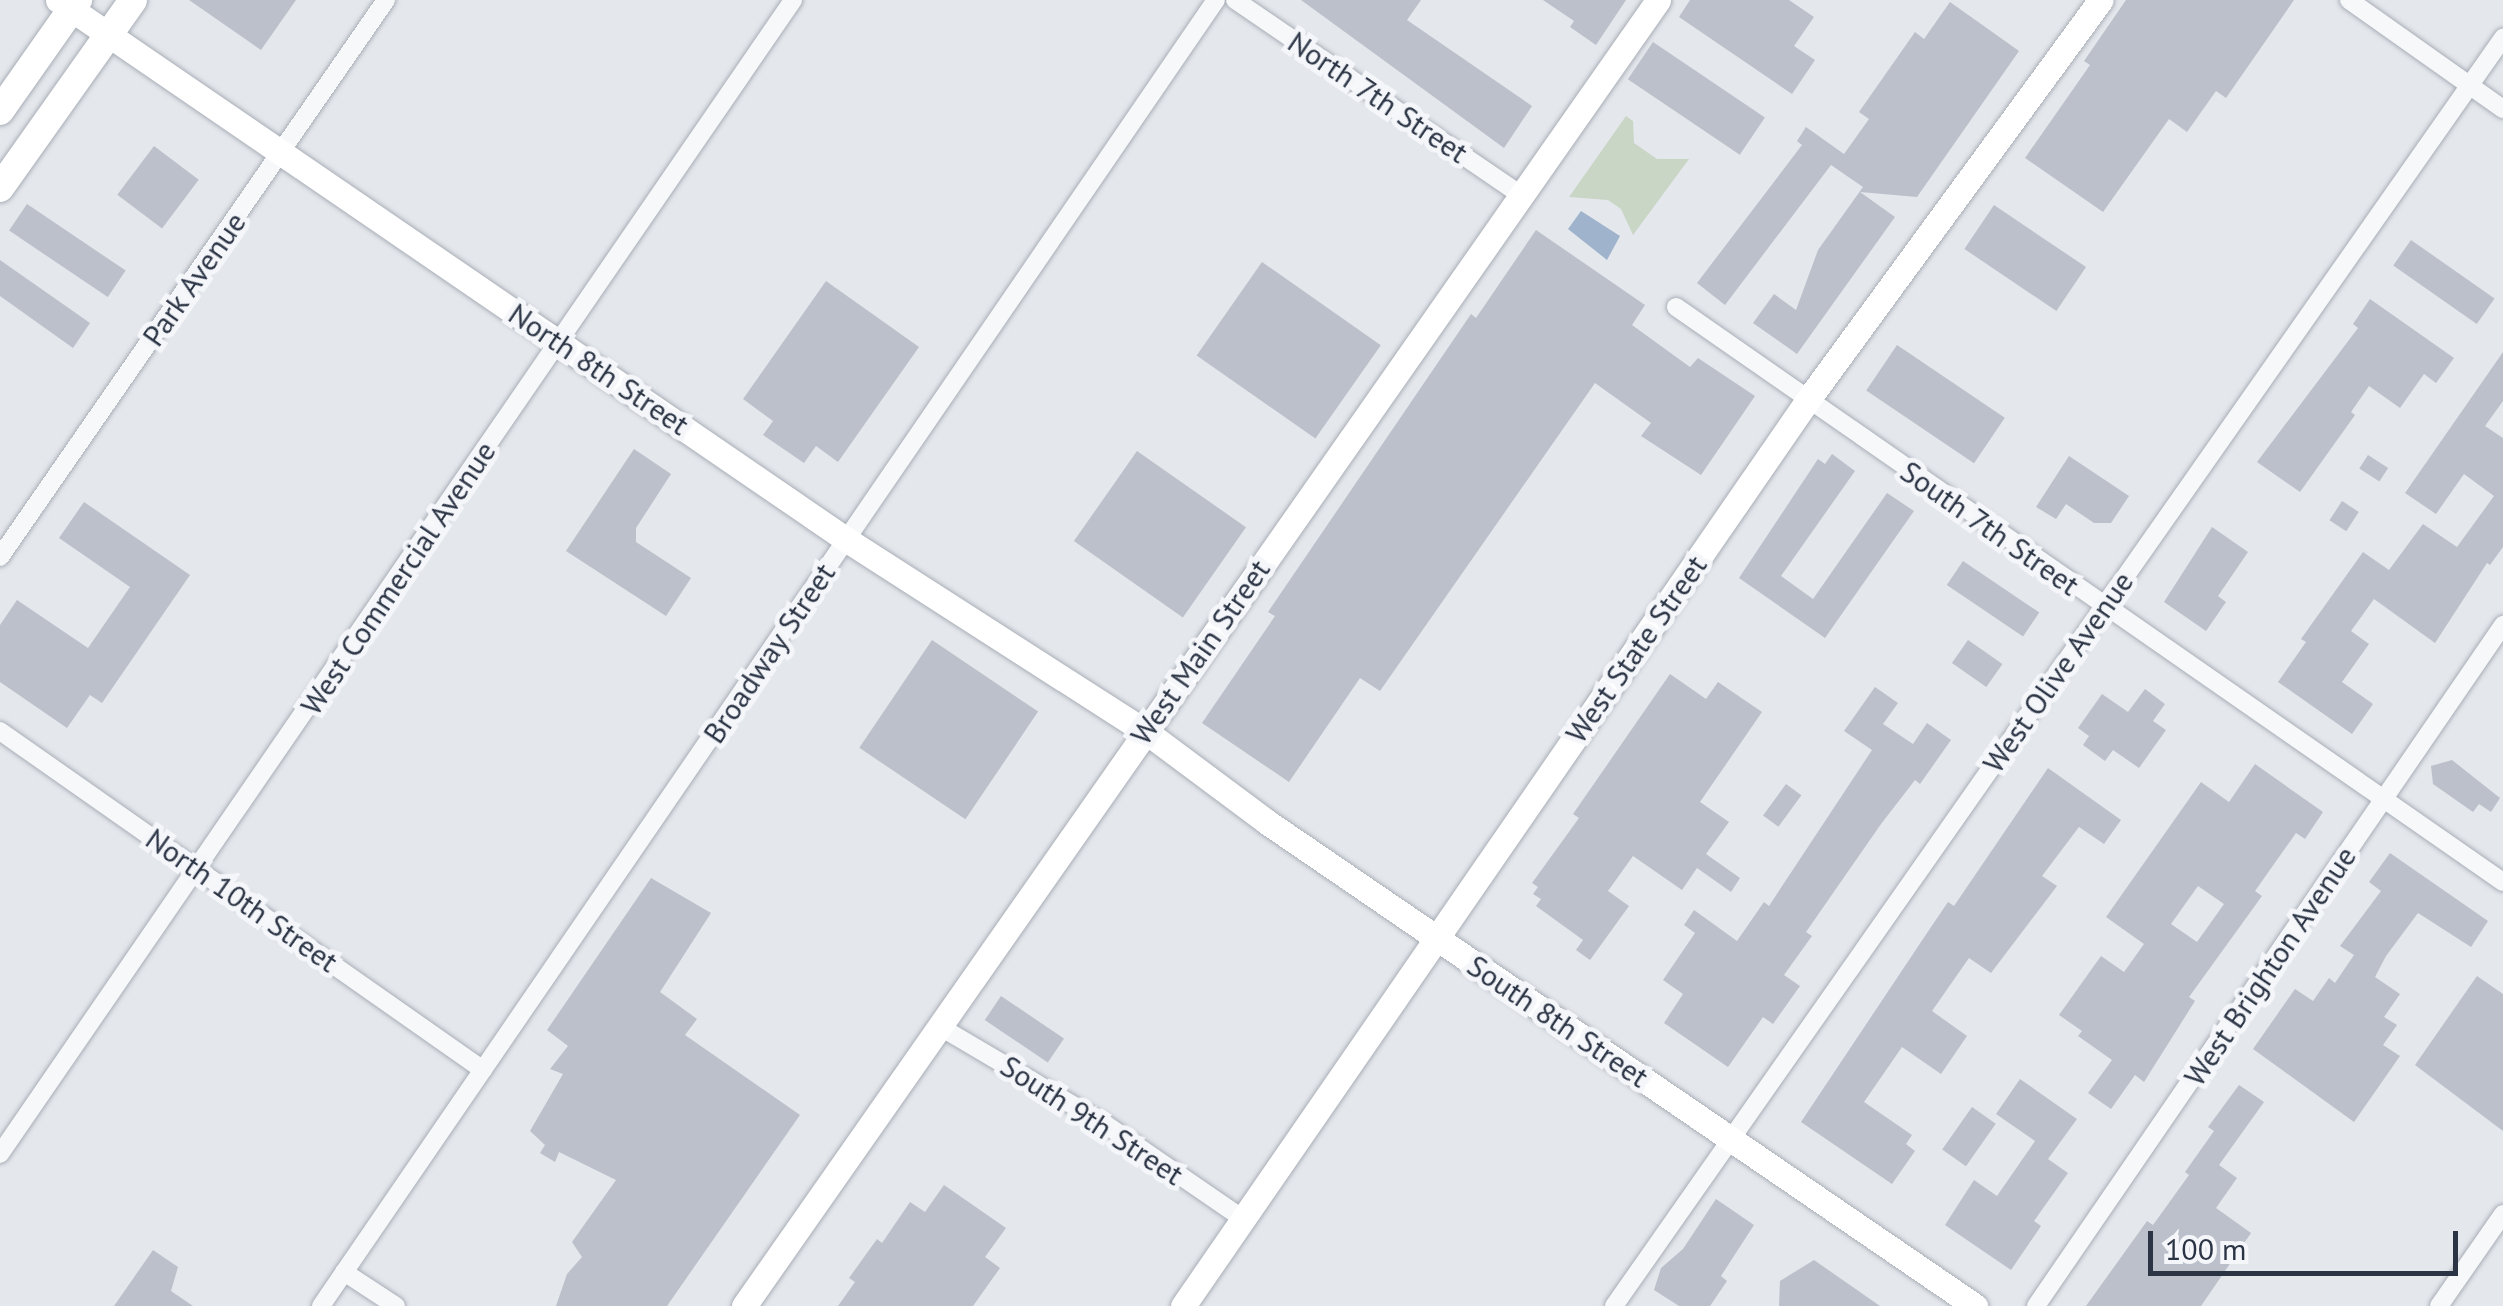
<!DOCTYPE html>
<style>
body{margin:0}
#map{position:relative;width:2503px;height:1306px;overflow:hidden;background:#e4e7ec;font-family:"PT Sans",sans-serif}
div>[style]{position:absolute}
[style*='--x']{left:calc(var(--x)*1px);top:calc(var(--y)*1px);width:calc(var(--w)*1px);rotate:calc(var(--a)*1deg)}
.green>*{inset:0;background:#c9d6c5}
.water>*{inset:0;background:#9fb4cc}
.building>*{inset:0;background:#bbc0ca;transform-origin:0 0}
.roads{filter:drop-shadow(0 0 2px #a9aeb7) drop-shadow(0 0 2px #a9aeb7)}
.street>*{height:18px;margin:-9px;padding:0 9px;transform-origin:9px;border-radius:9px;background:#f7f8fa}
.secondary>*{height:25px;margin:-12.5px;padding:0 12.5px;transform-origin:12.5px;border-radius:12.5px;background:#fff}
.primary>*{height:28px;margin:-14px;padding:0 14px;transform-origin:14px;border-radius:14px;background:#fff}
span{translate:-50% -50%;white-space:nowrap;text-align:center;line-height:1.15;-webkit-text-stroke:10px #f4f6f9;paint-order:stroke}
.street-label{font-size:30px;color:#2b3445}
.scale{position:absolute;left:2148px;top:1231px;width:310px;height:45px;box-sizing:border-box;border:5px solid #2b3445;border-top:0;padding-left:12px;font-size:30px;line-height:35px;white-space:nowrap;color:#2b3445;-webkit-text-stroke:8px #f4f6f9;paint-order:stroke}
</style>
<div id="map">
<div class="green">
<i style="clip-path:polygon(1626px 116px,1633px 121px,1634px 143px,1657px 159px,1689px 159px,1633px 235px,1621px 209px,1608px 200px,1569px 197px)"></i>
</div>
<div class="water">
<i style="clip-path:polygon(1581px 211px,1620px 236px,1607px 260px,1568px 229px)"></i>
</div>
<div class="building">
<i style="clip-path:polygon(189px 0,296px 0,261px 50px)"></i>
<i style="clip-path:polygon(1301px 0,1421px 0,1407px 20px,1532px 106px,1504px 148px)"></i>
<i style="clip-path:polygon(1543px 0,1626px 0,1596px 45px,1570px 27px,1574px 21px)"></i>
<i style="clip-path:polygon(1690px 0,1789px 0,1814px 17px,1794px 46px,1815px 60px,1792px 94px,1679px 17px)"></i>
<i style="clip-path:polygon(2126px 0,2294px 0,2226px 98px,2216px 91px,2187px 132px,2169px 119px,2103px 212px,2025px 158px,2090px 65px,2084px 61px)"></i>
<i style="clip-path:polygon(1950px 2px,2019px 51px,1917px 197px,1860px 192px,1895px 217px,1797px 354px,1753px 323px,1774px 294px,1796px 310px,1818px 250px,1863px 187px,1831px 165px,1725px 305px,1697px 283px,1802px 145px,1797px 141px,1806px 127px,1844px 154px,1869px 119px,1859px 112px,1915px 32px,1924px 39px)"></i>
<i style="left:1653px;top:42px;width:135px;height:45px;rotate:34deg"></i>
<i style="left:154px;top:146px;width:56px;height:61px;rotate:37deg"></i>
<i style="left:27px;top:204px;width:119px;height:32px;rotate:34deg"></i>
<i style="left:1994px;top:205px;width:111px;height:53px;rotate:34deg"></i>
<i style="clip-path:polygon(1536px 230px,1645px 305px,1632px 325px,1690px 367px,1698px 358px,1755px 396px,1701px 475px,1641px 436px,1651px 423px,1595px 383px,1380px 691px,1360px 678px,1289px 782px,1202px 723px,1275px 616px,1268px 612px,1471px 314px,1476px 318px)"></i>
<i style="left:2411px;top:240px;width:102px;height:31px;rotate:35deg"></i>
<i style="clip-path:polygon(0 260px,90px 323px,73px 348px,0 296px)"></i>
<i style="left:1262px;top:262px;width:145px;height:114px;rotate:35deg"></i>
<i style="clip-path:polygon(826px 281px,919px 347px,838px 462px,816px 446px,804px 463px,763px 435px,773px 421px,743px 399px)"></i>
<i style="clip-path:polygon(2370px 299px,2454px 358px,2436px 383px,2424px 374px,2400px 408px,2369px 386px,2351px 412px,2355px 415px,2300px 492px,2257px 462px,2358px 328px,2353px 324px)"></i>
<i style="left:1897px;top:345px;width:130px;height:55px;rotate:34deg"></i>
<i style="clip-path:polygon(2503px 352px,2503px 401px,2485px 426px,2503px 438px,2503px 547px,2490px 565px,2487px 563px,2435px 643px,2374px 599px,2351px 631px,2369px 644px,2342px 682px,2373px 704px,2352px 734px,2278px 682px,2306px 642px,2301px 639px,2363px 552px,2389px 570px,2423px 524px,2457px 547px,2494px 496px,2464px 474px,2436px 514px,2405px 493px)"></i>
<i style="clip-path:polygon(634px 449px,671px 474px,636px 528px,636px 542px,691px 578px,666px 616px,566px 551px)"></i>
<i style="left:1137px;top:451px;width:133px;height:110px;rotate:35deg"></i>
<i style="clip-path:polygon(1832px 454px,1855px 471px,1781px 576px,1813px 599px,1887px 493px,1914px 511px,1825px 638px,1739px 578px,1818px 459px,1825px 464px)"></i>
<i style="left:2368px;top:455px;width:24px;height:16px;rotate:33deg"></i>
<i style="clip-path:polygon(2069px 456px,2129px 496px,2111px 523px,2094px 523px,2066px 504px,2056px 519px,2036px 507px)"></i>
<i style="left:2342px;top:501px;width:20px;height:23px;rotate:33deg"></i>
<i style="clip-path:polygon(84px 502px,190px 575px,102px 703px,90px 695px,67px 728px,0 682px,0 625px,17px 600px,88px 648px,130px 587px,59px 538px)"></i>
<i style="clip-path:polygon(2212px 527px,2248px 552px,2218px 596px,2226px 602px,2206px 631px,2164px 602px)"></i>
<i style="left:1963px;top:561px;width:92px;height:29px;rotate:34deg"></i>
<i style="left:932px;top:640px;width:128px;height:130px;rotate:34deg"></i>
<i style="left:1968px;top:640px;width:42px;height:28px;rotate:35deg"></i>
<i style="clip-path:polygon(1670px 674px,1706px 699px,1718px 682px,1762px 712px,1700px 802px,1729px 822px,1706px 854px,1740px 878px,1731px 892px,1697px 868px,1682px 890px,1633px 856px,1608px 891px,1629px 906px,1590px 960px,1576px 950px,1583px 940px,1536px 906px,1541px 899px,1533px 894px,1538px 887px,1532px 883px,1579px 818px,1573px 814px)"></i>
<i style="clip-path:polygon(1875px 687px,1898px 703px,1883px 724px,1913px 744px,1927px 723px,1951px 740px,1920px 784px,1915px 780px,1881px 824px,1806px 932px,1812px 936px,1784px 975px,1800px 986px,1773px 1024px,1763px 1017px,1728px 1067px,1664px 1023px,1683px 994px,1663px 980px,1695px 933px,1684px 925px,1694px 910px,1737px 941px,1764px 902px,1769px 906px,1872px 750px,1844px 731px)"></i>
<i style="clip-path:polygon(2145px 689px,2165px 704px,2153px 721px,2166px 730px,2139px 768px,2113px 750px,2105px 761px,2083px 745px,2089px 736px,2078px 728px,2102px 694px,2128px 712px)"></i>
<i style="clip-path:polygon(2452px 760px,2500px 798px,2491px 812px,2479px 804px,2473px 812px,2433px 784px,2431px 766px)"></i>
<i style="clip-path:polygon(evenodd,2255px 764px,2323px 812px,2305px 839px,2296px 833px,2255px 891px,2262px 896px,2189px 997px,2195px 1001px,2144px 1082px,2135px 1075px,2111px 1109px,2088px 1093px,2112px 1060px,2078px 1036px,2082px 1031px,2059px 1015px,2101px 956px,2124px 972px,2144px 944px,2106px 917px,2201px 782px,2229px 802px,2255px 764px,2198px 886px,2224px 904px,2197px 942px,2171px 924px,2198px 886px)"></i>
<i style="clip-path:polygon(2048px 768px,2121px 820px,2104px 844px,2079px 827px,2042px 876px,2057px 886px,1991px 973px,1969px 958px,1932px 1011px,1967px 1036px,1941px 1074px,1902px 1047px,1864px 1102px,1912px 1135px,1906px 1144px,1915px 1151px,1892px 1184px,1801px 1122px,1929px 930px,1948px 902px,1954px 906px)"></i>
<i style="left:1786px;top:784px;width:19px;height:39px;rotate:36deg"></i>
<i style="clip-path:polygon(2390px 853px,2488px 921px,2471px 947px,2418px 913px,2386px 956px,2375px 977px,2400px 994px,2384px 1017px,2397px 1025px,2383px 1045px,2400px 1056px,2354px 1122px,2253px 1049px,2295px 989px,2313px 1001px,2329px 978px,2335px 983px,2354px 955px,2340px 946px,2381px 891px,2369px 882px)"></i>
<i style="clip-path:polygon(651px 878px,711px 913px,660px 992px,697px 1019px,685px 1035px,800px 1115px,667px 1306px,556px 1306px,567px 1274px,582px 1257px,572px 1242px,616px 1180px,559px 1152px,555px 1162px,540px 1153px,545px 1145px,530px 1131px,563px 1074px,550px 1069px,568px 1046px,547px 1030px)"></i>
<i style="clip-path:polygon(2477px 976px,2503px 994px,2503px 1131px,2415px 1065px)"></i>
<i style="left:1001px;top:996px;width:76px;height:29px;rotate:34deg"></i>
<i style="clip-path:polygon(2020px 1079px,2077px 1119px,2048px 1159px,2068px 1173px,2034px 1221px,2041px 1226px,2011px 1270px,1945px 1225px,1974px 1180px,1997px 1196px,2035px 1141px,1996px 1114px)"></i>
<i style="clip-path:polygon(2239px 1085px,2264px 1102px,2219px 1165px,2237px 1178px,2216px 1208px,2251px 1233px,2201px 1306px,2086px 1306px,2147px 1221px,2153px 1225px,2189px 1175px,2185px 1172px,2214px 1131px,2208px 1127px)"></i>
<i style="left:1972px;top:1107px;width:29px;height:52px;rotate:35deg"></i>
<i style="clip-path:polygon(944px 1185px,1006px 1228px,985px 1257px,1000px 1268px,973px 1306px,838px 1306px,855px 1282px,849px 1278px,877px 1239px,882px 1243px,910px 1202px,925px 1212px)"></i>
<i style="clip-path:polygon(1716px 1199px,1754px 1225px,1721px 1276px,1727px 1281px,1710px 1306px,1679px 1306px,1654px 1290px,1661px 1268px,1683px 1249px)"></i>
<i style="clip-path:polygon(153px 1250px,178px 1267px,171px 1291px,193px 1306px,114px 1306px)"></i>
<i style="clip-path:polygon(1814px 1260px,1880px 1306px,1779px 1306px,1780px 1281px)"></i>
</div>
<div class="roads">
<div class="street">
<i style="--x:1235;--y:0;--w:346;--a:34.3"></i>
<i style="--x:2349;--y:0;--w:189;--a:35.3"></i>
<i style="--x:1676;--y:307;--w:1007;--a:34.81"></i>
<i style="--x:0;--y:557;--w:678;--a:-55.28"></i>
<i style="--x:0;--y:731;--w:590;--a:35.06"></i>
<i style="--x:939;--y:1026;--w:193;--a:30.6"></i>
<i style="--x:1105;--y:1124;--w:166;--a:34.5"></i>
<i style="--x:0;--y:1154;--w:1400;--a:-55.5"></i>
<i style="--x:344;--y:1272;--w:62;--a:33.2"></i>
<i style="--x:321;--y:1306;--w:1583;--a:-55.58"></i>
<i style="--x:1614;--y:1306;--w:1549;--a:-54.97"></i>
<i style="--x:2036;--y:1306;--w:826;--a:-55.56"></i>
<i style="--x:2439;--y:1306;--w:112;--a:-55.2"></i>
</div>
<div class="secondary">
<i style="--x:58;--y:0;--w:956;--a:34.39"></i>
<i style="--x:847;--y:540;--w:354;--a:32.7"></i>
<i style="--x:1145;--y:731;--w:152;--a:36.7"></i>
<i style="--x:1267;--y:822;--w:858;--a:34.36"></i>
<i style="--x:744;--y:1306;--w:1594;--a:-55.01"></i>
<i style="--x:1183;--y:1306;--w:1099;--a:-55.41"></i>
<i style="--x:1807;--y:401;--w:497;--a:-53.8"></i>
</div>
<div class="primary">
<i style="--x:0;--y:111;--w:136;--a:-54.9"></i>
<i style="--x:0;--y:188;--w:230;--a:-54.7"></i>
</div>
</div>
<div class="street-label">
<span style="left:1378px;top:97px;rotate:34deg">North 7th Street</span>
<span style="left:194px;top:279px;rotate:-55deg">Park Avenue</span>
<span style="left:599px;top:369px;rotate:34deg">North 8th Street</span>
<span style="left:1990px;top:528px;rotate:35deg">South 7th Street</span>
<span style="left:398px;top:578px;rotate:-56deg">West Commercial Avenue</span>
<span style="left:1636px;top:649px;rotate:-55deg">West State Street</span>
<span style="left:1200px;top:652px;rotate:-55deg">West Main Street</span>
<span style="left:769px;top:653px;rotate:-56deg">Broadway Street</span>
<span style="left:2058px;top:672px;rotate:-55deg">West Olive Avenue</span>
<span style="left:242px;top:900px;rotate:35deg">North 10th Street</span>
<span style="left:2270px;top:966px;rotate:-56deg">West Brighton Avenue</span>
<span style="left:1558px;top:1021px;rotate:34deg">South 8th Street</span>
<span style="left:1092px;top:1120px;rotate:33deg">South 9th Street</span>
</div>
<div class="scale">100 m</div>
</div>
